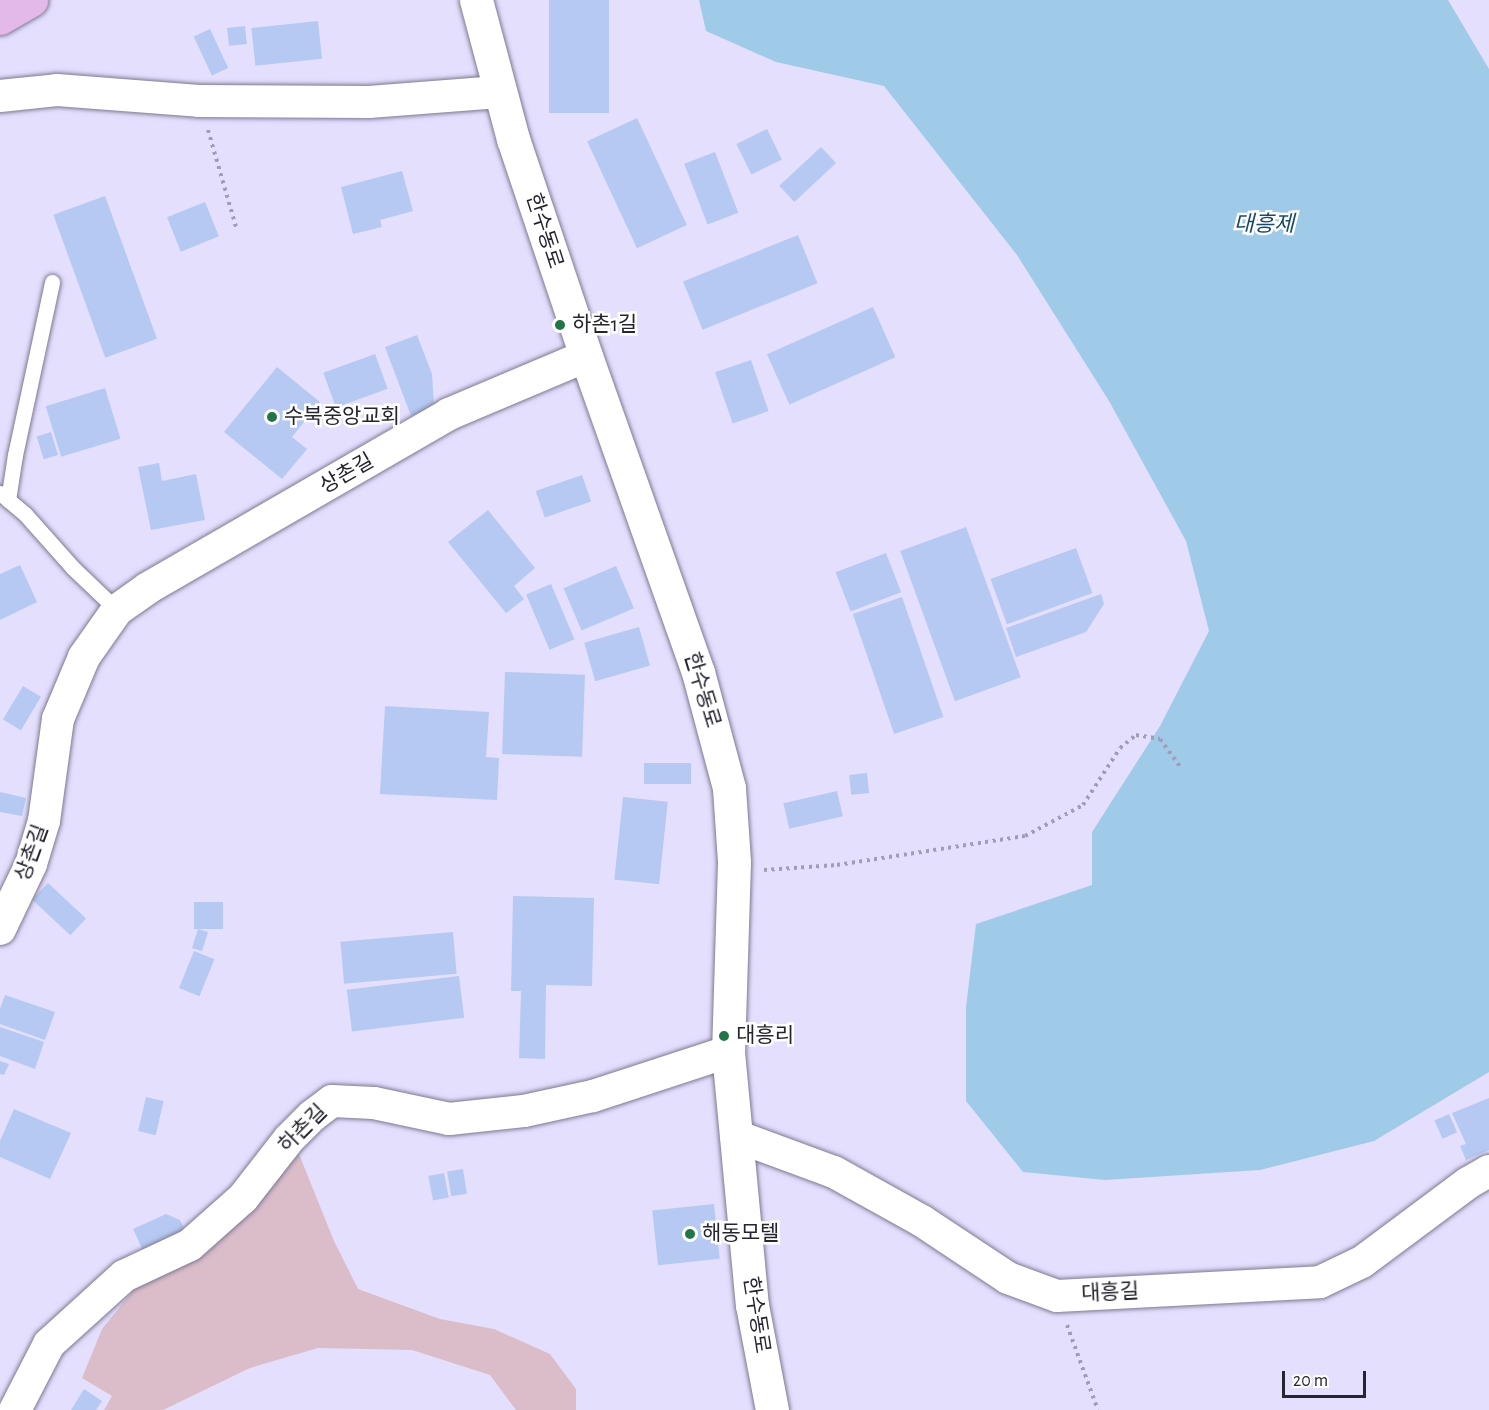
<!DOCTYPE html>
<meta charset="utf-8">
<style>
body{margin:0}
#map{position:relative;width:1489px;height:1410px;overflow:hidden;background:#e4dffd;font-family:"Alegreya Sans","Noto Sans KR",sans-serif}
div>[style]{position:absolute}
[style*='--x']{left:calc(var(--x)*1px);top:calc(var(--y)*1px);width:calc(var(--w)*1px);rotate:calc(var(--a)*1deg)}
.green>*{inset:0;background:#dbbdca}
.water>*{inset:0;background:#a0cbe8}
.building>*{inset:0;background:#b6c9f2;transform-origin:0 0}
.path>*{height:4px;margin-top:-2px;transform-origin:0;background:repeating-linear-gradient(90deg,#a19db4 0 3px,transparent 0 7.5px)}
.roads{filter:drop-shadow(0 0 2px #7e7993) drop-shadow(0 0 2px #7e7993)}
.lane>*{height:15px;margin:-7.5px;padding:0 7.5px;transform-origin:7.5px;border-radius:7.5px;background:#fff}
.street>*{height:32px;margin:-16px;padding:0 16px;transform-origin:16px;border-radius:16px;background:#fff}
.secondary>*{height:33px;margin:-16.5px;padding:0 16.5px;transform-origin:16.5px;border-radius:16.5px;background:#fff}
.primary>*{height:33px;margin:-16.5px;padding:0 16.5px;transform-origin:16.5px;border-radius:16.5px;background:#e2b9e9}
.dots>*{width:16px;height:16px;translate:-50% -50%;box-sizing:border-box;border:3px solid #fff;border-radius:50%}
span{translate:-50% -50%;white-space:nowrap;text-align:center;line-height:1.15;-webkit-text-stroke:5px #fff;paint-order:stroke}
.street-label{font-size:21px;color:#26242f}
.poi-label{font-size:21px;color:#26242f}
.left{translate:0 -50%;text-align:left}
.water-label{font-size:22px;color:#184b69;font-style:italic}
.scale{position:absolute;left:1282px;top:1371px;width:84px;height:27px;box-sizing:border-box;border:3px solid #26242f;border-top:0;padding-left:8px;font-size:18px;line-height:21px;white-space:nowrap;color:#26242f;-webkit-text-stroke:4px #fff;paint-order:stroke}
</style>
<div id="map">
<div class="green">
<i style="clip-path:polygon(299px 1154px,334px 1241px,358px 1289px,440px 1319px,494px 1329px,550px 1354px,576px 1389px,576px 1410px,516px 1410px,490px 1375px,412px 1350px,318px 1348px,250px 1368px,163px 1410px,104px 1410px,112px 1396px,82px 1378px,102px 1329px,135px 1288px,245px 1211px)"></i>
</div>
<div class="water">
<i style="clip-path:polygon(699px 0,1448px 0,1489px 69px,1489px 1072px,1374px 1141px,1260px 1170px,1105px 1180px,1023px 1172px,966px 1101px,966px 1007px,976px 924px,1092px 885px,1092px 832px,1160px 726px,1209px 631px,1186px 541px,1109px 401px,1017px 255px,884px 86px,776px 62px,706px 31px)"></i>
</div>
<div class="building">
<i style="left:549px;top:0;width:60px;height:113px"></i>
<i style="left:318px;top:21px;width:38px;height:67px;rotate:84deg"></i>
<i style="left:245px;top:26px;width:18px;height:18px;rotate:84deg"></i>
<i style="left:210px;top:29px;width:43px;height:18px;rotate:65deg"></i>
<i style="left:637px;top:118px;width:118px;height:55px;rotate:65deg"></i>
<i style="left:767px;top:129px;width:34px;height:34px;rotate:64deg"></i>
<i style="left:821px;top:147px;width:22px;height:57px;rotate:47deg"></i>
<i style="left:715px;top:152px;width:65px;height:33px;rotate:69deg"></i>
<i style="clip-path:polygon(402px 171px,413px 211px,380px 220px,382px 227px,353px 234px,341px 187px)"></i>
<i style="left:105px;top:196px;width:152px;height:55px;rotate:70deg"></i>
<i style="left:205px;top:202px;width:37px;height:41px;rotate:68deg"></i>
<i style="left:798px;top:235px;width:52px;height:124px;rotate:68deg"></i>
<i style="left:873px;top:307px;width:55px;height:116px;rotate:66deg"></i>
<i style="clip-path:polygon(417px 335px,432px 374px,434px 407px,411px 416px,385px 347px)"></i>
<i style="left:375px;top:354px;width:37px;height:55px;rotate:70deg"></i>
<i style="left:751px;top:360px;width:54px;height:38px;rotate:71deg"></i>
<i style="clip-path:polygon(277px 367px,320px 402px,292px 437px,307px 449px,282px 479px,224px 432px)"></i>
<i style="left:105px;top:388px;width:53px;height:62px;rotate:73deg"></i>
<i style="left:51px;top:432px;width:24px;height:15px;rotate:73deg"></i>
<i style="clip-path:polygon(159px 463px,162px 481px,196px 474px,205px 520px,151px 530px,138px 467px)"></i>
<i style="left:582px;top:475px;width:28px;height:49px;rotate:71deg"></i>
<i style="clip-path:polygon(488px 510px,535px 568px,514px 586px,524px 599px,506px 613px,448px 542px)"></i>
<i style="left:966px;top:527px;width:160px;height:70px;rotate:70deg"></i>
<i style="left:1076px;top:548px;width:48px;height:91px;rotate:70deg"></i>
<i style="left:886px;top:553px;width:42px;height:54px;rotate:69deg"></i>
<i style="clip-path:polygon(20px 565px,37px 602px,0 620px,0 574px)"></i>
<i style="left:616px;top:566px;width:46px;height:57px;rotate:67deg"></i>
<i style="left:551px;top:584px;width:60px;height:27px;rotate:67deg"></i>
<i style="clip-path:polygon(1101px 594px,1104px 604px,1086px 632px,1016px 657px,1006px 628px)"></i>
<i style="left:902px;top:597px;width:127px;height:52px;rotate:71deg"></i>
<i style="left:639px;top:627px;width:40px;height:57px;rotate:74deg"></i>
<i style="left:505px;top:672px;width:80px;height:82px;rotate:2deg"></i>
<i style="left:23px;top:686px;width:21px;height:39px;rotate:31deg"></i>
<i style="clip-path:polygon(385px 706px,489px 712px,486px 757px,499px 758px,497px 800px,380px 794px)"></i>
<i style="left:644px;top:763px;width:47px;height:21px"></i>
<i style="left:867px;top:773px;width:20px;height:18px;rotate:84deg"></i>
<i style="left:837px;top:791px;width:26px;height:55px;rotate:77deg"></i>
<i style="clip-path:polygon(0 792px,26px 798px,22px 816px,0 812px)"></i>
<i style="left:623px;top:797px;width:45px;height:83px;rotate:6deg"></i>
<i style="left:48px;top:883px;width:52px;height:23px;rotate:43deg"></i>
<i style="clip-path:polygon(513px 896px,594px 898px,592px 986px,546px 985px,545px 1059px,519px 1058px,521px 991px,511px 991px)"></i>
<i style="clip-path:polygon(194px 902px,223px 902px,223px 929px,198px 929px,208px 932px,202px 951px,192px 948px,198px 929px,194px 929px)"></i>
<i style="left:453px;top:932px;width:42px;height:113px;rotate:85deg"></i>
<i style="left:194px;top:951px;width:22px;height:40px;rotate:22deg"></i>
<i style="left:459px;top:976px;width:42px;height:113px;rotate:83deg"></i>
<i style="clip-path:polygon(5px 995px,55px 1012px,45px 1040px,0 1024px,0 1009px)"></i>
<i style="clip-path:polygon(0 1027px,44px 1042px,35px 1069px,0 1056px)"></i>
<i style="clip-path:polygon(0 1061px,9px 1064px,4px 1075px,0 1074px)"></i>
<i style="left:146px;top:1097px;width:18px;height:35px;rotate:13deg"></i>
<i style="clip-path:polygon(1489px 1098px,1489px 1150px,1466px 1160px,1460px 1146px,1466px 1144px,1452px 1113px)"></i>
<i style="clip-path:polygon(14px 1109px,71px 1133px,50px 1179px,0 1157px,0 1141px)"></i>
<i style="left:1449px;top:1114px;width:20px;height:16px;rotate:66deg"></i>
<i style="left:463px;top:1169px;width:25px;height:16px;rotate:81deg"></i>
<i style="left:444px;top:1173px;width:25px;height:16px;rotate:79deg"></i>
<i style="left:714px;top:1204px;width:55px;height:62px;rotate:84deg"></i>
<i style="clip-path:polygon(166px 1214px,180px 1220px,188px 1237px,146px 1257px,133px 1229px)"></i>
<i style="clip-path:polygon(84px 1389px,102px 1401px,96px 1410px,71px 1410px)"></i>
</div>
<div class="path">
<i style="--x:208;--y:130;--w:101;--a:73.9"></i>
<i style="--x:764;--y:870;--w:73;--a:-3.9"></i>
<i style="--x:837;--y:865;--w:190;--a:-8.8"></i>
<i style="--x:1025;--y:836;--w:66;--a:-28.1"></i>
<i style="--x:1083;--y:805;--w:68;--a:-57"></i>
<i style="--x:1120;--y:748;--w:21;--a:-39"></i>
<i style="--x:1136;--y:735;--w:24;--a:9"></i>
<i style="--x:1160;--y:739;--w:34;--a:54"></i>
<i style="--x:1067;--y:1325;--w:90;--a:70"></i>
</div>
<div class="roads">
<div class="lane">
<i style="--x:0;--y:493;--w:33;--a:40"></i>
<i style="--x:25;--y:514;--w:72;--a:48.4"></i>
<i style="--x:73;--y:568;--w:61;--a:43.7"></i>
<i style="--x:8;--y:500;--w:46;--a:-81.2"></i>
<i style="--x:15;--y:455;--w:177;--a:-77.9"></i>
</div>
<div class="street">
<i style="--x:0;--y:96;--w:57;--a:-6"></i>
<i style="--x:57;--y:90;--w:142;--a:4.4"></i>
<i style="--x:199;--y:101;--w:170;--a:0.3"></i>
<i style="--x:369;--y:102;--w:130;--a:-4.4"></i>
<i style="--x:0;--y:929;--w:72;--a:-64.5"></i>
<i style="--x:31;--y:864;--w:45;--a:-73.2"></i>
<i style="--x:44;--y:821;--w:103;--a:-82.2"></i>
<i style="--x:58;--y:719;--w:67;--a:-67.2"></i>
<i style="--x:84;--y:657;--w:57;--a:-54.9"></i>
<i style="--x:117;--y:610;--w:38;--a:-35"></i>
<i style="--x:148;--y:588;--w:348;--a:-30"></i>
<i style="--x:449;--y:414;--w:149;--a:-22.9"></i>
<i style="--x:736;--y:1136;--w:104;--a:20.2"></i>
<i style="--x:834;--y:1172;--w:101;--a:29.1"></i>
<i style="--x:922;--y:1221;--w:103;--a:33.5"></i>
<i style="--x:1008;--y:1278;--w:52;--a:20.2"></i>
<i style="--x:1057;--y:1296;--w:263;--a:-3"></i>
<i style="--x:1320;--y:1282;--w:47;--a:-25.5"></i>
<i style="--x:1362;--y:1262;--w:132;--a:-36.7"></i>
<i style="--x:1468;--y:1183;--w:24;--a:-30"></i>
<i style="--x:15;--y:1410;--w:74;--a:-62.7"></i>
<i style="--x:49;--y:1344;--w:101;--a:-42.2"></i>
<i style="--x:124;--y:1276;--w:73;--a:-25.2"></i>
<i style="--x:190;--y:1245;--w:71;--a:-41.6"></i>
<i style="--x:243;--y:1198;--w:75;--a:-52.1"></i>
<i style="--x:289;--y:1139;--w:33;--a:-45"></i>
<i style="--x:312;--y:1116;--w:25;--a:-37"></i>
<i style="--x:332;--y:1101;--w:42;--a:2.7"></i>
<i style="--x:374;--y:1103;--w:77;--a:12"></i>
<i style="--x:449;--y:1119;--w:75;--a:-6.1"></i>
<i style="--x:524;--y:1111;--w:71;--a:-12.3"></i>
<i style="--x:593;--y:1096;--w:142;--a:-18.1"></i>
</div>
<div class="secondary">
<i style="--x:476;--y:0;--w:144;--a:75.1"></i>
<i style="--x:513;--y:139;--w:229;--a:71.4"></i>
<i style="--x:586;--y:356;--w:335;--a:70.5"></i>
<i style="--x:698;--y:672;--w:120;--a:75"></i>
<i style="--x:729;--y:788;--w:74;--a:86.1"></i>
<i style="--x:734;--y:862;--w:190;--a:91.8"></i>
<i style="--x:728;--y:1052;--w:254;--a:84.6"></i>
<i style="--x:752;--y:1305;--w:107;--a:79.2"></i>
</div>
<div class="primary">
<i style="--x:0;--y:18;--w:36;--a:-30"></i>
</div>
</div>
<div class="dots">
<i style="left:560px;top:325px;background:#227546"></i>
<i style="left:272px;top:417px;background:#227546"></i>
<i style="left:724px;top:1036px;background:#227546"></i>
<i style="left:690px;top:1234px;background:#227546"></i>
</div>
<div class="street-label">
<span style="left:544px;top:231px;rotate:72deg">한수동로</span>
<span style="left:347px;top:474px;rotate:-30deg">상촌길</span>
<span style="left:702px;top:690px;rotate:73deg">한수동로</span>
<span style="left:32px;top:853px;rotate:-70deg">상촌길</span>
<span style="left:303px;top:1129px;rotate:-45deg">하촌길</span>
<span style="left:1110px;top:1293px;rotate:-3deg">대흥길</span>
<span style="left:756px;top:1315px;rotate:81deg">한수동로</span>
</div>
<div class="poi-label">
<span class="left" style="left:572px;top:325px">하촌1길</span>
<span class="left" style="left:284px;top:417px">수북중앙교회</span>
<span class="left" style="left:736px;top:1036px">대흥리</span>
<span class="left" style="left:702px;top:1234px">해동모텔</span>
</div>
<div class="water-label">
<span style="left:1264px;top:225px">대흥제</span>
</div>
<div class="scale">20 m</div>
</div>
